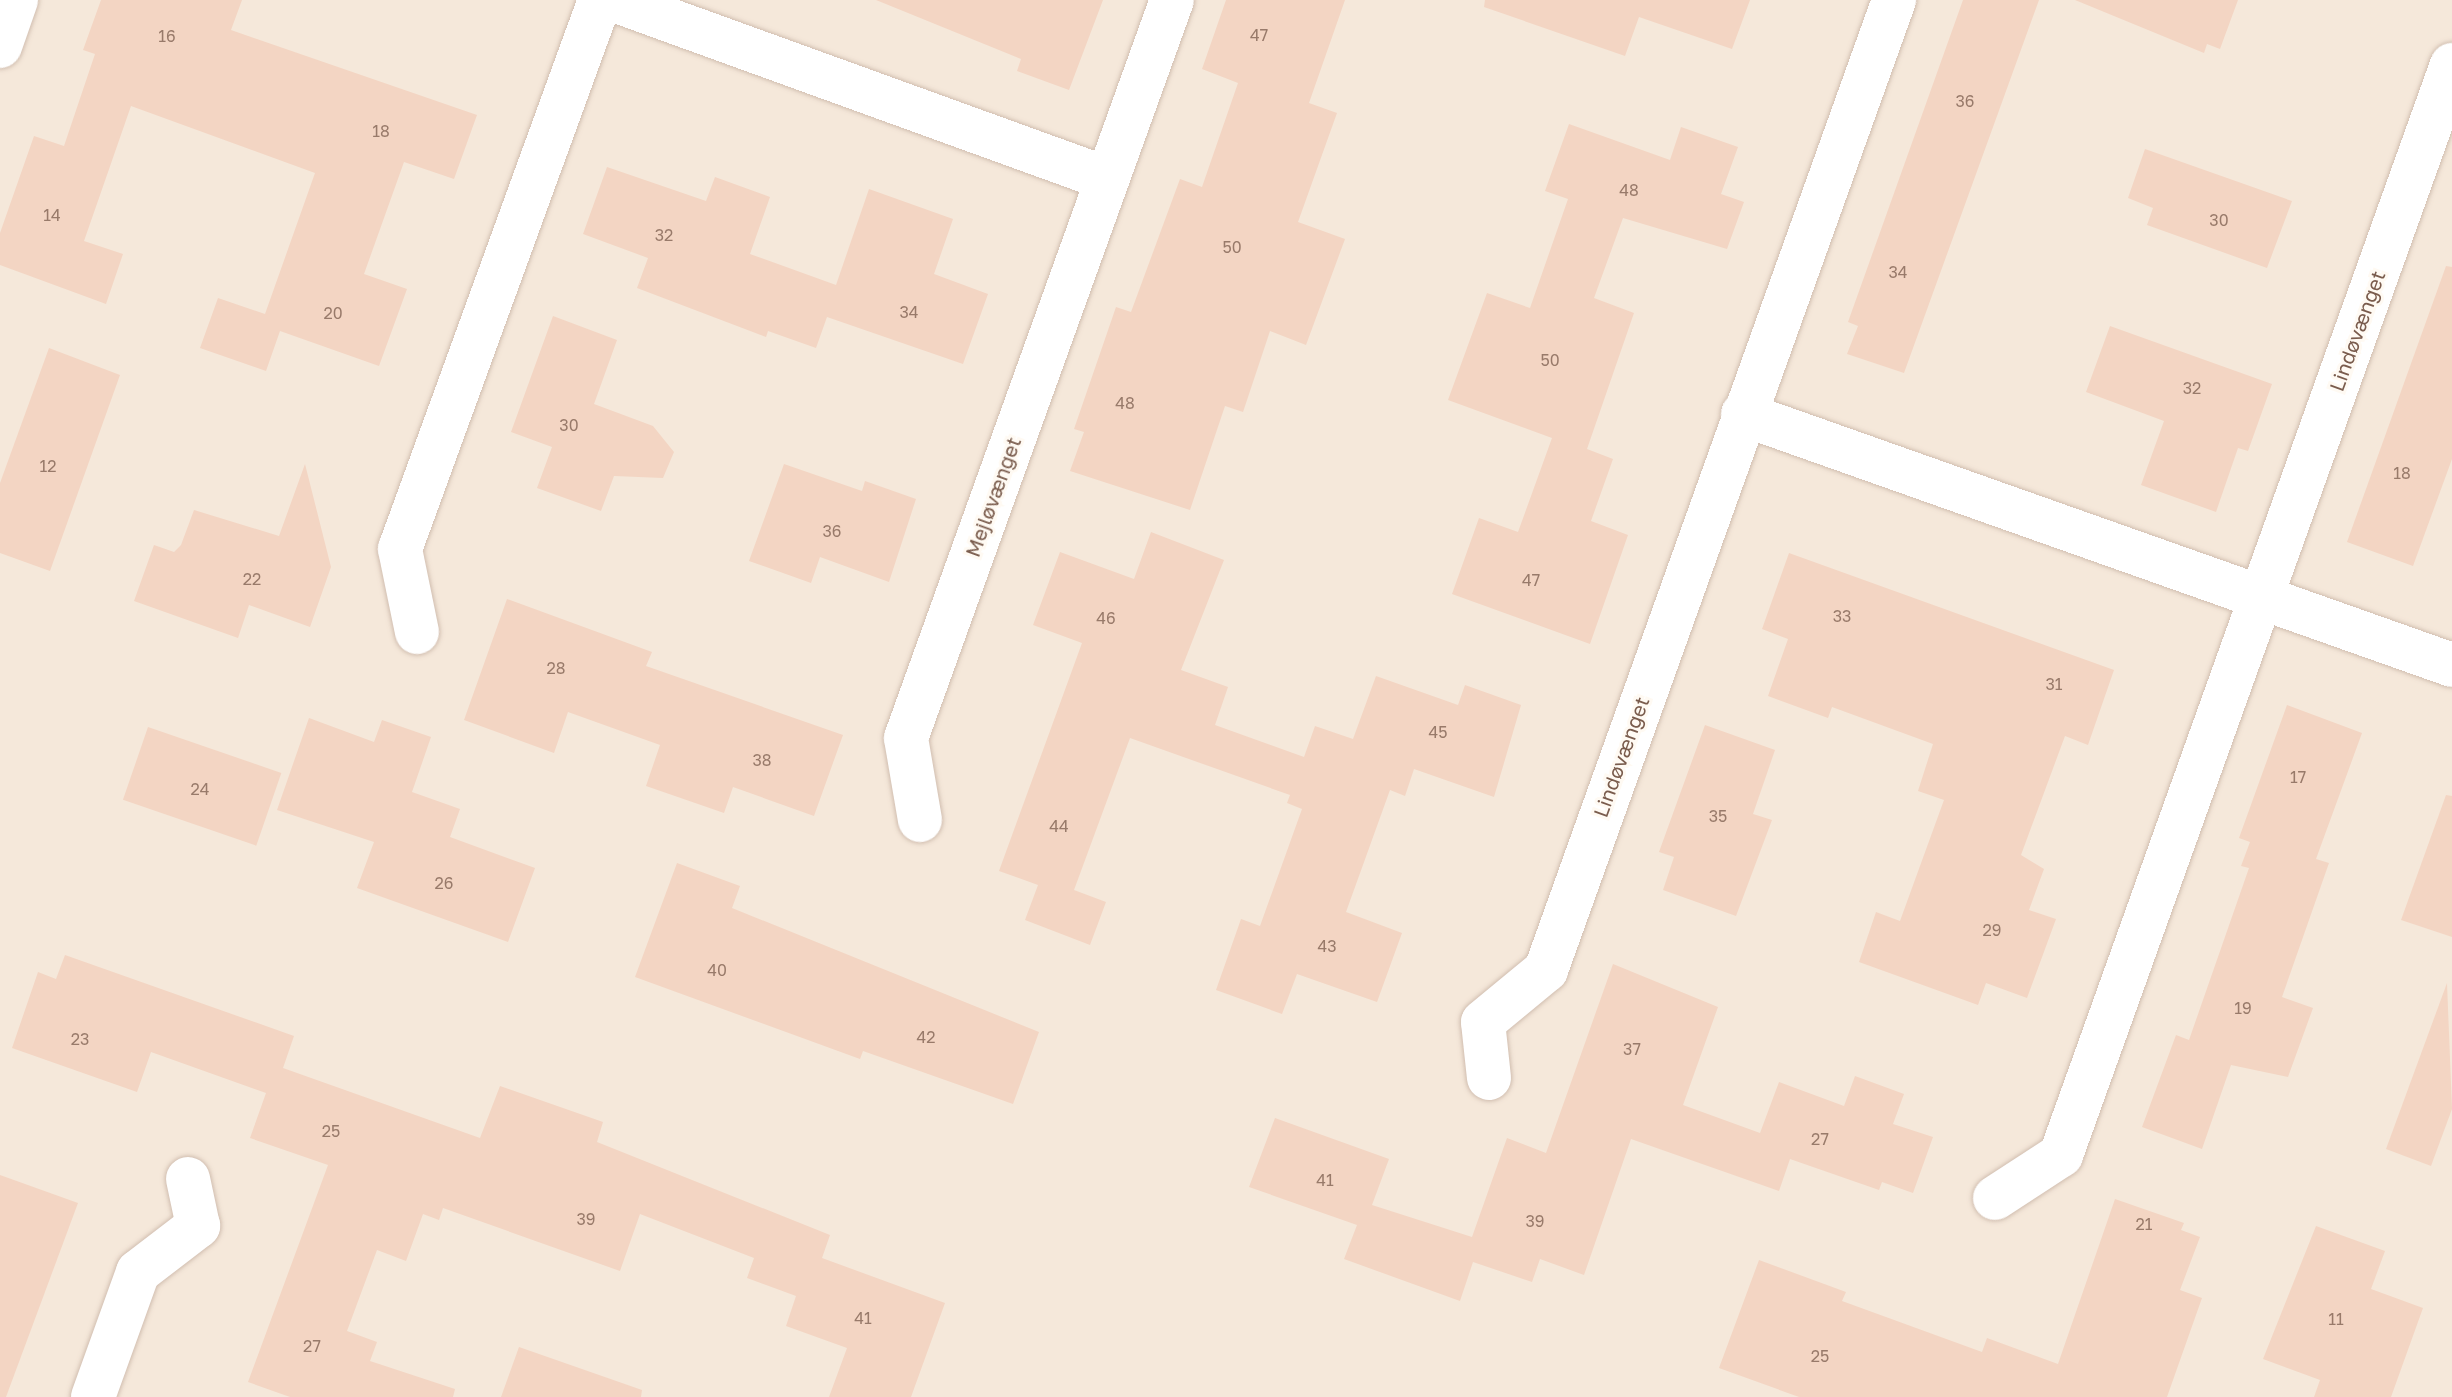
<!DOCTYPE html>
<meta charset="utf-8">
<style>
body{margin:0}
#map{position:relative;width:2452px;height:1397px;overflow:hidden;background:#fdf6ec;font-family:"Golos Text",sans-serif}
div>[style]{position:absolute}
[style*='--x']{left:calc(var(--x)*1px);top:calc(var(--y)*1px);width:calc(var(--w)*1px);rotate:calc(var(--a)*1deg)}
.residential>*{inset:0;background:#f5e8da;transform-origin:0 0}
.building>*{inset:0;background:#f3d5c3;transform-origin:0 0}
.roads{filter:drop-shadow(0 0 2px #d1beb0) drop-shadow(0 0 2px #d1beb0)}
.minor>*{height:44px;margin:-22px;padding:0 22px;transform-origin:22px;border-radius:22px;background:#fff}
span{translate:-50% -50%;white-space:nowrap;text-align:center;line-height:1.15;-webkit-text-stroke:6px #fffaf3;paint-order:stroke}
.number-label{font-size:16px;color:#987a6a}
.number-label span{-webkit-text-stroke-width:0}
.street-label{font-size:20px;color:#7a5c4d}
</style>
<div id="map">
<div class="residential">
<i style="left:0;top:0;width:2452px;height:1397px"></i>
</div>
<div class="building">
<i style="clip-path:polygon(101px 0,242px 0,231px 30px,477px 115px,454px 179px,404px 162px,364px 274px,407px 289px,379px 366px,280px 331px,266px 371px,200px 348px,218px 298px,265px 314px,315px 173px,131px 106px,84px 241px,123px 254px,106px 304px,0 265px,0 233px,34px 136px,64px 146px,95px 54px,83px 50px)"></i>
<i style="clip-path:polygon(876px 0,1103px 0,1069px 90px,1017px 71px,1021px 59px)"></i>
<i style="clip-path:polygon(1226px 0,1345px 0,1309px 103px,1337px 113px,1298px 222px,1345px 239px,1306px 345px,1270px 331px,1243px 412px,1225px 406px,1190px 510px,1070px 471px,1084px 432px,1074px 429px,1116px 307px,1131px 312px,1180px 179px,1202px 187px,1238px 83px,1202px 69px)"></i>
<i style="clip-path:polygon(1485px 0,1750px 0,1732px 49px,1639px 17px,1625px 56px,1484px 7px)"></i>
<i style="clip-path:polygon(1963px 0,2039px 0,1904px 373px,1847px 354px,1858px 326px,1848px 322px)"></i>
<i style="clip-path:polygon(2075px 0,2238px 0,2220px 49px,2207px 44px,2204px 53px)"></i>
<i style="clip-path:polygon(1569px 124px,1670px 160px,1681px 127px,1738px 147px,1721px 194px,1744px 202px,1727px 249px,1623px 218px,1594px 298px,1634px 313px,1587px 449px,1613px 459px,1591px 521px,1628px 535px,1590px 644px,1452px 594px,1479px 518px,1518px 532px,1552px 438px,1448px 400px,1487px 293px,1530px 308px,1568px 199px,1545px 191px)"></i>
<i style="clip-path:polygon(2145px 149px,2292px 201px,2267px 268px,2147px 225px,2153px 208px,2128px 198px)"></i>
<i style="clip-path:polygon(607px 167px,706px 201px,715px 177px,770px 197px,750px 254px,836px 285px,869px 189px,953px 219px,934px 274px,988px 294px,963px 364px,827px 317px,816px 348px,768px 331px,766px 337px,637px 288px,648px 258px,583px 234px)"></i>
<i style="clip-path:polygon(2446px 266px,2452px 267px,2452px 459px,2413px 566px,2347px 542px)"></i>
<i style="clip-path:polygon(553px 316px,617px 340px,594px 404px,653px 426px,674px 452px,663px 478px,614px 476px,601px 511px,537px 488px,552px 447px,511px 432px)"></i>
<i style="clip-path:polygon(2110px 326px,2272px 384px,2248px 451px,2238px 448px,2216px 512px,2141px 485px,2164px 421px,2086px 392px)"></i>
<i style="clip-path:polygon(49px 348px,120px 375px,50px 571px,0 553px,0 483px)"></i>
<i style="clip-path:polygon(305px 464px,331px 567px,310px 627px,249px 605px,238px 638px,134px 601px,154px 545px,174px 552px,181px 545px,194px 510px,279px 536px)"></i>
<i style="clip-path:polygon(784px 464px,862px 491px,865px 481px,916px 499px,889px 582px,820px 557px,811px 583px,749px 561px)"></i>
<i style="clip-path:polygon(1151px 532px,1224px 560px,1181px 670px,1228px 687px,1215px 725px,1304px 757px,1315px 726px,1353px 739px,1376px 676px,1458px 705px,1465px 685px,1521px 705px,1494px 797px,1414px 769px,1405px 796px,1390px 790px,1346px 912px,1402px 933px,1377px 1002px,1297px 974px,1282px 1014px,1216px 990px,1241px 919px,1260px 926px,1302px 809px,1287px 803px,1290px 795px,1130px 738px,1074px 890px,1106px 902px,1090px 945px,1025px 920px,1038px 885px,999px 871px,1082px 643px,1033px 625px,1060px 552px,1134px 579px)"></i>
<i style="clip-path:polygon(1789px 553px,2114px 670px,2088px 745px,2065px 736px,2021px 855px,2044px 869px,2029px 910px,2056px 919px,2027px 998px,1986px 983px,1978px 1005px,1859px 962px,1876px 912px,1900px 921px,1944px 800px,1918px 791px,1933px 744px,1832px 707px,1828px 718px,1768px 696px,1788px 639px,1762px 629px)"></i>
<i style="clip-path:polygon(507px 599px,652px 652px,646px 666px,843px 735px,814px 816px,733px 787px,724px 813px,646px 786px,660px 745px,568px 712px,554px 753px,464px 720px)"></i>
<i style="clip-path:polygon(2287px 705px,2362px 733px,2316px 859px,2329px 863px,2282px 997px,2313px 1008px,2288px 1077px,2231px 1065px,2202px 1149px,2142px 1127px,2176px 1035px,2189px 1040px,2249px 868px,2241px 866px,2250px 842px,2239px 838px)"></i>
<i style="clip-path:polygon(309px 718px,374px 742px,382px 720px,431px 737px,412px 792px,460px 809px,450px 837px,535px 868px,508px 942px,357px 888px,374px 842px,277px 810px)"></i>
<i style="clip-path:polygon(1705px 725px,1775px 750px,1753px 814px,1772px 820px,1736px 916px,1663px 890px,1674px 857px,1659px 852px)"></i>
<i style="left:148px;top:727px;width:141px;height:77px;rotate:19deg"></i>
<i style="clip-path:polygon(2446px 795px,2452px 796px,2452px 937px,2401px 920px)"></i>
<i style="clip-path:polygon(677px 863px,740px 886px,732px 908px,1039px 1032px,1013px 1104px,863px 1051px,860px 1059px,635px 977px)"></i>
<i style="clip-path:polygon(65px 955px,294px 1036px,283px 1068px,480px 1138px,500px 1086px,603px 1122px,597px 1142px,830px 1235px,822px 1258px,945px 1303px,911px 1397px,829px 1397px,847px 1348px,786px 1326px,796px 1296px,747px 1278px,754px 1258px,640px 1214px,620px 1271px,443px 1208px,439px 1220px,423px 1214px,406px 1261px,377px 1250px,347px 1331px,377px 1342px,370px 1361px,455px 1389px,453px 1397px,290px 1397px,248px 1382px,328px 1165px,250px 1138px,266px 1093px,151px 1052px,137px 1092px,12px 1048px,38px 972px,56px 979px)"></i>
<i style="clip-path:polygon(1613px 964px,1718px 1007px,1683px 1105px,1760px 1133px,1779px 1082px,1844px 1106px,1855px 1076px,1904px 1094px,1893px 1124px,1933px 1137px,1913px 1193px,1882px 1182px,1879px 1190px,1790px 1159px,1779px 1191px,1631px 1139px,1584px 1275px,1540px 1259px,1532px 1282px,1473px 1262px,1460px 1301px,1344px 1259px,1357px 1225px,1249px 1187px,1275px 1118px,1389px 1159px,1372px 1205px,1472px 1237px,1507px 1138px,1546px 1153px)"></i>
<i style="clip-path:polygon(2447px 983px,2452px 1109px,2431px 1166px,2386px 1149px)"></i>
<i style="clip-path:polygon(0 1175px,78px 1203px,6px 1397px,0 1397px)"></i>
<i style="clip-path:polygon(2115px 1199px,2184px 1223px,2181px 1230px,2200px 1237px,2180px 1290px,2202px 1298px,2167px 1397px,1799px 1397px,1719px 1368px,1759px 1260px,1846px 1292px,1842px 1301px,1982px 1352px,1987px 1338px,2058px 1364px)"></i>
<i style="clip-path:polygon(2316px 1226px,2385px 1251px,2371px 1289px,2423px 1308px,2391px 1397px,2314px 1397px,2320px 1380px,2263px 1359px)"></i>
<i style="clip-path:polygon(519px 1347px,642px 1390px,641px 1397px,501px 1397px)"></i>
</div>
<div class="roads">
<div class="minor">
<i style="--x:614;--y:0;--w:525;--a:19.92"></i>
<i style="--x:0;--y:46;--w:49;--a:-70.8"></i>
<i style="--x:1743;--y:414;--w:752;--a:19.49"></i>
<i style="--x:417;--y:632;--w:85;--a:-101.6"></i>
<i style="--x:400;--y:549;--w:584;--a:-69.98"></i>
<i style="--x:920;--y:820;--w:83;--a:-99.7"></i>
<i style="--x:906;--y:738;--w:784;--a:-70.18"></i>
<i style="--x:1489;--y:1078;--w:56;--a:-96.1"></i>
<i style="--x:1483;--y:1022;--w:82;--a:-39.5"></i>
<i style="--x:1546;--y:970;--w:1031;--a:-70.26"></i>
<i style="--x:1995;--y:1198;--w:79;--a:-33.1"></i>
<i style="--x:2061;--y:1155;--w:1158;--a:-70.27"></i>
<i style="--x:93;--y:1397;--w:133;--a:-70.2"></i>
<i style="--x:138;--y:1272;--w:76;--a:-37.5"></i>
<i style="--x:198;--y:1226;--w:48;--a:-102"></i>
</div>
</div>
<div class="number-label">
<span style="left:1259px;top:35px">47</span>
<span style="left:167px;top:36px">16</span>
<span style="left:1965px;top:101px">36</span>
<span style="left:381px;top:131px">18</span>
<span style="left:1629px;top:190px">48</span>
<span style="left:52px;top:215px">14</span>
<span style="left:2219px;top:220px">30</span>
<span style="left:664px;top:235px">32</span>
<span style="left:1232px;top:247px">50</span>
<span style="left:1898px;top:272px">34</span>
<span style="left:909px;top:312px">34</span>
<span style="left:333px;top:313px">20</span>
<span style="left:1550px;top:360px">50</span>
<span style="left:2192px;top:388px">32</span>
<span style="left:1125px;top:403px">48</span>
<span style="left:569px;top:425px">30</span>
<span style="left:48px;top:466px">12</span>
<span style="left:2402px;top:473px">18</span>
<span style="left:832px;top:531px">36</span>
<span style="left:252px;top:579px">22</span>
<span style="left:1531px;top:580px">47</span>
<span style="left:1842px;top:616px">33</span>
<span style="left:1106px;top:618px">46</span>
<span style="left:556px;top:668px">28</span>
<span style="left:2054px;top:684px">31</span>
<span style="left:1438px;top:732px">45</span>
<span style="left:762px;top:760px">38</span>
<span style="left:2298px;top:777px">17</span>
<span style="left:200px;top:789px">24</span>
<span style="left:1718px;top:816px">35</span>
<span style="left:1059px;top:826px">44</span>
<span style="left:444px;top:883px">26</span>
<span style="left:1992px;top:930px">29</span>
<span style="left:1327px;top:946px">43</span>
<span style="left:717px;top:970px">40</span>
<span style="left:2243px;top:1008px">19</span>
<span style="left:926px;top:1037px">42</span>
<span style="left:80px;top:1039px">23</span>
<span style="left:1632px;top:1049px">37</span>
<span style="left:331px;top:1131px">25</span>
<span style="left:1820px;top:1139px">27</span>
<span style="left:1325px;top:1180px">41</span>
<span style="left:586px;top:1219px">39</span>
<span style="left:1535px;top:1221px">39</span>
<span style="left:2144px;top:1224px">21</span>
<span style="left:863px;top:1318px">41</span>
<span style="left:2336px;top:1319px">11</span>
<span style="left:312px;top:1346px">27</span>
<span style="left:1820px;top:1356px">25</span>
</div>
<div class="street-label">
<span style="left:2357px;top:331px;rotate:-70deg">Lindøvænget</span>
<span style="left:993px;top:497px;rotate:-70deg">Mejløvænget</span>
<span style="left:1621px;top:757px;rotate:-70deg">Lindøvænget</span>
</div>
</div>
